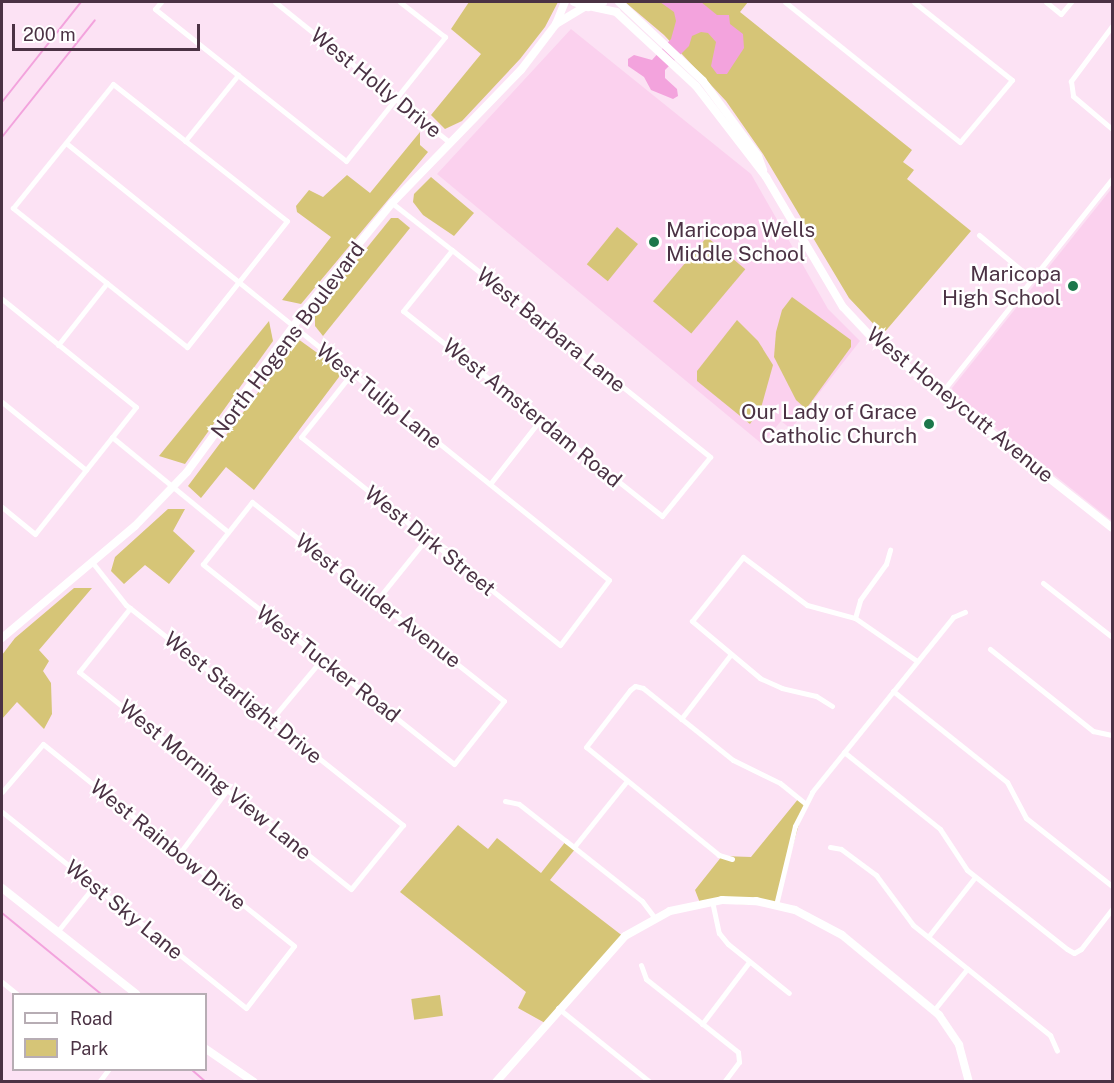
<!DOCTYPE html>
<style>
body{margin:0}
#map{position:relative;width:1114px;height:1083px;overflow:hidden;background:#fce2f4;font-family:"Public Sans",sans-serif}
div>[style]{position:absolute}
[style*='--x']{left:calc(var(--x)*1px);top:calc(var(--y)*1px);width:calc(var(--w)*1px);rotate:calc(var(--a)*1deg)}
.built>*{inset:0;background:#fbd1ee}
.green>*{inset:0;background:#d6c577;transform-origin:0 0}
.water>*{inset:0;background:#f3a3dd}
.stream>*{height:2px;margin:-1px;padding:0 1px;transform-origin:1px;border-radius:1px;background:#f3a3dd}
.street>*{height:5px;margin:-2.5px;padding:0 2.5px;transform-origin:2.5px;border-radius:2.5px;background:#fff}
.secondary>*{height:8px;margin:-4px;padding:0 4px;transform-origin:4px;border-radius:4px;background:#fff}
.dots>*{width:16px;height:16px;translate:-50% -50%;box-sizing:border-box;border:3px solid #fff;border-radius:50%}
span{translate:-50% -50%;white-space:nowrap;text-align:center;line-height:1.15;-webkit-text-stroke:5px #fff;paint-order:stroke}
.street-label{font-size:21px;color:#4b3244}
.poi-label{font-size:21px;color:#4b3244}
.left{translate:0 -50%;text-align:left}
.right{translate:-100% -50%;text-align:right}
.frame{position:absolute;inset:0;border:3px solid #4b3244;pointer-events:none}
.legend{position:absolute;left:12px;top:993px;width:195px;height:78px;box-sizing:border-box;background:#fff;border:2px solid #b7adb4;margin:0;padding:8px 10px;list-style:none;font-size:18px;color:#4b3244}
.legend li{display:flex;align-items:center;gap:12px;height:30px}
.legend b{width:30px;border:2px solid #b7adb4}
.scale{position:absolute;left:12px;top:24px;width:188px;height:27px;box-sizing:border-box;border:3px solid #4b3244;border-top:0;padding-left:8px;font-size:18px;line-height:21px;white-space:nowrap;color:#4b3244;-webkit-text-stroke:4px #fff;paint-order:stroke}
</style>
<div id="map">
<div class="built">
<i style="clip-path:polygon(571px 29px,751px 174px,828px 309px,860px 341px,791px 429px,781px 421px,762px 444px,437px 174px)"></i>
<i style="clip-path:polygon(1112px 188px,1112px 521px,954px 395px,952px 388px)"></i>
</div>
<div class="green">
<i style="clip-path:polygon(469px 2px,558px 2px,545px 27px,520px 59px,462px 121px,445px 129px,431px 115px,481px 54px,451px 29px)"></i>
<i style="clip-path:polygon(625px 2px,748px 2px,740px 12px,912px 150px,903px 162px,914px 170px,907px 179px,971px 231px,883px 334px,849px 298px,763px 154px,726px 101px,664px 35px)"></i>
<i style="clip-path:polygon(420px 132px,420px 145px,428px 152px,301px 304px,282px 300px,331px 237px,297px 212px,296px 206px,309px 190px,323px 197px,347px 175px,370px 193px)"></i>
<i style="clip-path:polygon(431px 177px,474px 213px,454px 236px,423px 215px,413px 202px,414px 194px)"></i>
<i style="clip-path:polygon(391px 218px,398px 218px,410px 228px,323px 336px,315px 326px,315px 312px)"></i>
<i style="left:617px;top:227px;width:27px;height:48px;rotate:39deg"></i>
<i style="left:707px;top:237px;width:50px;height:84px;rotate:40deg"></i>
<i style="clip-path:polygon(792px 297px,851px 340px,851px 347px,806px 409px,796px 400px,774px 357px,776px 332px,782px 310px)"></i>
<i style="clip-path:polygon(737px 320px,758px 341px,773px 365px,761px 408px,750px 424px,697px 381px,697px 371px)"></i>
<i style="clip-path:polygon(269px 321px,273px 341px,185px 464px,159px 456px)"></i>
<i style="clip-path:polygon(298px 339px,341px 370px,339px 377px,254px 490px,226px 467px,201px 498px,188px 486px)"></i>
<i style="clip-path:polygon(168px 509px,185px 509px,173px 531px,195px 551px,169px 584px,145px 565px,124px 584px,111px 571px,115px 557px)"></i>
<i style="clip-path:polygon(74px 588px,92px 588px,39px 650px,49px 661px,43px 671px,51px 683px,52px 714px,44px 729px,17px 702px,2px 719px,2px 655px,15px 638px)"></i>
<i style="clip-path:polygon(799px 798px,805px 803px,776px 905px,700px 903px,695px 890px,722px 856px,751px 857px)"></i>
<i style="clip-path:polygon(458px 825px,488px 849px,497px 838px,541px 873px,566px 841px,576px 848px,550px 880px,624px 937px,545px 1023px,518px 1008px,526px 992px,400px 892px)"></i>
<i style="left:440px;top:995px;width:21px;height:29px;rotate:82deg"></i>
</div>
<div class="water">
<i style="clip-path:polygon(660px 2px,701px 2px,717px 15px,729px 15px,730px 24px,743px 34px,744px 48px,727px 74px,717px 74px,711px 66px,716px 42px,708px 33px,701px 32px,692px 36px,689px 46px,665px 70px,665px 78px,677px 89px,678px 96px,673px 99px,651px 90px,644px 77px,628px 66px,628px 59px,634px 55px,652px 60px,671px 39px,676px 21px,674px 12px)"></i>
</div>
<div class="stream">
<i style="--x:2;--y:102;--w:127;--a:-51.7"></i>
<i style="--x:2;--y:137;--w:149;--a:-51.5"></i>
<i style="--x:2;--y:913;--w:128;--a:39.3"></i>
<i style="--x:192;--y:1070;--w:18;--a:41"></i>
</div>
<div class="street">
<i style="--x:161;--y:2;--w:9;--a:131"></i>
<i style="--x:155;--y:9;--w:244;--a:38.5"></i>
<i style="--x:346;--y:161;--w:159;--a:-51.4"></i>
<i style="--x:445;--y:37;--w:57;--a:-142.1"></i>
<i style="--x:275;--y:2;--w:223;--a:38.8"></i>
<i style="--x:785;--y:2;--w:224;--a:38.7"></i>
<i style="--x:960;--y:142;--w:81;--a:-50"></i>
<i style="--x:1012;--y:80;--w:125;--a:-141.5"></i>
<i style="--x:1046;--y:2;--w:19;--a:39"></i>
<i style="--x:1061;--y:14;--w:16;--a:-50"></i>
<i style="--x:1112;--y:26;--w:69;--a:126.7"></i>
<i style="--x:1071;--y:81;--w:15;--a:82"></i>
<i style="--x:1073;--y:96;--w:51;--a:40.2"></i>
<i style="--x:113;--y:84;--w:221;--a:38.2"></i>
<i style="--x:287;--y:221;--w:161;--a:128.4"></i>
<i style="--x:187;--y:347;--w:223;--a:-141.4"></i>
<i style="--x:13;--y:208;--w:159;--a:-51.1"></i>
<i style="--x:185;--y:141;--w:85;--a:-51.2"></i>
<i style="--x:66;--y:143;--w:697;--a:38.83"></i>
<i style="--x:609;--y:580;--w:81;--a:127"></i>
<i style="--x:560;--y:645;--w:332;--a:-141.2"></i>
<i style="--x:301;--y:437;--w:82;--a:-51.4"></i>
<i style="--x:392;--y:203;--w:76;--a:38.1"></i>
<i style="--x:452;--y:250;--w:331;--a:38.7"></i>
<i style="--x:710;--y:457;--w:76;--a:129.1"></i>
<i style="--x:662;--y:516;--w:330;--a:-141.6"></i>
<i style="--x:403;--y:311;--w:78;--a:-51.2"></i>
<i style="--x:979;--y:235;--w:69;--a:39.7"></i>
<i style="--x:2;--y:299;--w:172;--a:38.9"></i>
<i style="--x:136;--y:407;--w:162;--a:128.5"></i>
<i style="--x:35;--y:534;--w:43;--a:-140.7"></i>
<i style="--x:58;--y:345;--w:79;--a:-51.7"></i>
<i style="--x:942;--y:392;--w:273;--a:-51.4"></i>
<i style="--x:2;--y:402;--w:108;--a:39"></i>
<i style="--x:112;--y:437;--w:150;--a:39.3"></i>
<i style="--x:490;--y:484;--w:81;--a:-52"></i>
<i style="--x:252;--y:502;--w:321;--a:38.3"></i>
<i style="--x:504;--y:701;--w:80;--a:128.4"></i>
<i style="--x:454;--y:764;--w:321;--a:-141.5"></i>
<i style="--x:203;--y:564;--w:79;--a:-51.7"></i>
<i style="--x:92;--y:562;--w:55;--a:51.7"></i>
<i style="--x:126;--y:605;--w:5;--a:37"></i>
<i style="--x:130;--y:608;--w:349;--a:38.5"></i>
<i style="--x:403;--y:825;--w:82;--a:129.1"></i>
<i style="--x:351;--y:889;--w:348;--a:-141.4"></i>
<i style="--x:79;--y:672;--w:82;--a:-51.4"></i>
<i style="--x:1043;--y:583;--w:88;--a:38"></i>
<i style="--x:377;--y:600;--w:80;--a:-51.1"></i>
<i style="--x:855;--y:618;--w:19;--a:-74"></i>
<i style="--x:860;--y:600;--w:44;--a:-54.2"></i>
<i style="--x:886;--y:564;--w:15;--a:-74"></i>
<i style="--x:990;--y:649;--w:132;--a:38.5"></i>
<i style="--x:1093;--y:731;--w:19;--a:12"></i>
<i style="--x:893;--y:691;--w:146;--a:38.6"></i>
<i style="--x:1007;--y:782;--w:41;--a:62.2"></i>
<i style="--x:1026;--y:818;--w:110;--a:38.3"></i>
<i style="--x:832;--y:706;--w:19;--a:-148"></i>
<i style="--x:816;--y:696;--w:35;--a:-167"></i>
<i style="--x:782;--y:688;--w:24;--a:-156"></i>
<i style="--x:760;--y:678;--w:89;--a:-140"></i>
<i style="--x:692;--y:621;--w:82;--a:-51.4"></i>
<i style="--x:743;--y:557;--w:80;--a:36.9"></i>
<i style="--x:807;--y:605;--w:50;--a:15.2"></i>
<i style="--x:855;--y:618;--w:75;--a:34.7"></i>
<i style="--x:681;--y:719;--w:82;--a:-52.4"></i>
<i style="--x:271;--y:720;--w:80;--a:-50.1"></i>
<i style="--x:844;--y:752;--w:123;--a:38.7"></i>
<i style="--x:940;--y:829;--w:49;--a:56.6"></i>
<i style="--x:967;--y:870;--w:127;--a:38.3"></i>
<i style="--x:1067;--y:949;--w:8;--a:30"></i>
<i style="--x:1074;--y:953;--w:8;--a:-30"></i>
<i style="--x:1081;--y:949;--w:51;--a:-52.2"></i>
<i style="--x:2;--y:792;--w:63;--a:-49.5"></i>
<i style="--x:43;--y:744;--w:322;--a:38.8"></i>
<i style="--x:294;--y:946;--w:78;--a:127.7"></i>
<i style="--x:246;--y:1008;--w:313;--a:-141.2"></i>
<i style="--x:505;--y:801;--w:14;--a:12"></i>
<i style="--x:519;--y:804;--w:60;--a:38.2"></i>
<i style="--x:566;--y:841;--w:97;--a:38.3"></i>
<i style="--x:642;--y:901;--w:21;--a:53"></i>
<i style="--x:574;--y:847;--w:83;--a:-51.3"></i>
<i style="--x:830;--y:847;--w:11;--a:10"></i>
<i style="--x:841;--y:849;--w:44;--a:36.6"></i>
<i style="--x:876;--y:875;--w:62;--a:53.5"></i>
<i style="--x:913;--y:925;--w:176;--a:38.8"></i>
<i style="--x:1050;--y:1035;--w:17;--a:66"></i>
<i style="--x:179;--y:854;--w:80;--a:-53.1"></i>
<i style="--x:732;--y:859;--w:14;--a:-163"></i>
<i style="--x:719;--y:855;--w:171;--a:-140.9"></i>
<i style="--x:586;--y:747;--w:72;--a:-52.3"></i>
<i style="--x:630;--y:690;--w:6;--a:-39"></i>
<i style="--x:635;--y:686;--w:8;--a:14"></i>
<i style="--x:643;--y:688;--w:115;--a:38.7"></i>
<i style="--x:733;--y:760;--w:52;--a:26.1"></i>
<i style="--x:780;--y:783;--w:32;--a:39"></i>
<i style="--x:712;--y:901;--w:33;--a:78"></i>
<i style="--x:719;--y:933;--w:14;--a:51"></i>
<i style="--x:728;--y:944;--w:78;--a:38.8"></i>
<i style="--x:776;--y:905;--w:81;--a:-76.5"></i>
<i style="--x:795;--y:826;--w:38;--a:-63"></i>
<i style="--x:812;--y:792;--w:225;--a:-51.1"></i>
<i style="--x:953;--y:617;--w:13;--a:-23"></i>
<i style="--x:57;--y:932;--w:59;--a:-51.2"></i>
<i style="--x:928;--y:937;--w:76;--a:-51.9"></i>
<i style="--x:641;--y:965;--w:15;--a:70"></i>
<i style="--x:646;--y:979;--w:117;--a:38.4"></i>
<i style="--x:738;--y:1052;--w:10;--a:84"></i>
<i style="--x:739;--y:1062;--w:25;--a:127"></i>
<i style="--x:2;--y:982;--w:19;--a:39"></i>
<i style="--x:558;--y:1008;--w:118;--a:38.8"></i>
<i style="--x:934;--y:1010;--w:53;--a:-51.2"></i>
<i style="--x:702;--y:1024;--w:78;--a:-52.8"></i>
<i style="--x:99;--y:1082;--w:15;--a:-53"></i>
</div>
<div class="secondary">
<i style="--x:574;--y:2;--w:15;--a:20"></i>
<i style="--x:588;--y:7;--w:16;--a:-18"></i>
<i style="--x:619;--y:2;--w:115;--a:43.2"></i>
<i style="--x:703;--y:81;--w:93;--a:53.7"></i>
<i style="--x:758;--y:156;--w:15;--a:70"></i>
<i style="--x:593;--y:7;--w:24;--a:12"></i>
<i style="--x:616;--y:12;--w:109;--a:42.8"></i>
<i style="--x:696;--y:86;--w:115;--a:52.4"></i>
<i style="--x:766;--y:177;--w:151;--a:59.4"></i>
<i style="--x:843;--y:307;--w:48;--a:46.7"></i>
<i style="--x:876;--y:342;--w:300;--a:38.2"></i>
<i style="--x:556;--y:24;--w:33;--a:-31"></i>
<i style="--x:2;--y:638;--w:174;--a:-40.1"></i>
<i style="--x:135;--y:526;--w:75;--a:-46.1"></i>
<i style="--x:187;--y:472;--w:205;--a:-53.9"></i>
<i style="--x:308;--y:306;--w:133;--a:-50.8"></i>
<i style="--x:392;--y:203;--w:185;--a:-45.9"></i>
<i style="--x:521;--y:70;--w:58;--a:-52.7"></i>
<i style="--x:556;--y:24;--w:24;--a:-68"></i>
<i style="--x:2;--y:888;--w:171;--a:38.3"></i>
<i style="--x:206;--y:1049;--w:58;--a:34.5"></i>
<i style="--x:496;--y:1082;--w:195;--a:-48.5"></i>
<i style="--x:625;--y:936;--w:51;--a:-29.1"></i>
<i style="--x:670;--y:911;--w:53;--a:-11.9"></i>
<i style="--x:722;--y:900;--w:34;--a:2"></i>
<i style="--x:756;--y:901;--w:40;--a:13"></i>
<i style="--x:795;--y:910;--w:53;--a:28"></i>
<i style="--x:842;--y:935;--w:126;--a:39.5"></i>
<i style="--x:939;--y:1015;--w:36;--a:56"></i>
<i style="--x:959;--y:1045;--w:38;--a:75"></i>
</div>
<div class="dots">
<i style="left:654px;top:242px;background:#1c774b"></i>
<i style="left:1073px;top:286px;background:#1c774b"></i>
<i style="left:929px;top:424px;background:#1c774b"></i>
</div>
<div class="street-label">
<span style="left:376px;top:83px;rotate:39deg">West Holly Drive</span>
<span style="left:551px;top:330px;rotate:39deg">West Barbara Lane</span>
<span style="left:288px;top:340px;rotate:-53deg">North Hogens Boulevard</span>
<span style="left:379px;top:396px;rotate:39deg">West Tulip Lane</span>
<span style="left:960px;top:405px;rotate:39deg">West Honeycutt Avenue</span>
<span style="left:532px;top:413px;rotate:39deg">West Amsterdam Road</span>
<span style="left:430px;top:541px;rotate:39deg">West Dirk Street</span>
<span style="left:378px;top:601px;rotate:38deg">West Guilder Avenue</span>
<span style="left:328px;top:664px;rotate:38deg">West Tucker Road</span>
<span style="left:243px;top:698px;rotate:39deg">West Starlight Drive</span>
<span style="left:215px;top:780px;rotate:39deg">West Morning View Lane</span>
<span style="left:168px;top:845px;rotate:39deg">West Rainbow Drive</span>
<span style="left:124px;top:910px;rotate:39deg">West Sky Lane</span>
</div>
<div class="poi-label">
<span class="left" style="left:666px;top:242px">Maricopa Wells<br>Middle School</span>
<span class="right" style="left:1061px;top:286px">Maricopa<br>High School</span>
<span class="right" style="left:917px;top:424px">Our Lady of Grace<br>Catholic Church</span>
</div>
<div class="frame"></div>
<ul class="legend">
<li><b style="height:8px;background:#fff"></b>Road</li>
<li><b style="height:16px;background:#d6c577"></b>Park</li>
</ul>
<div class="scale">200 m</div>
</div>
